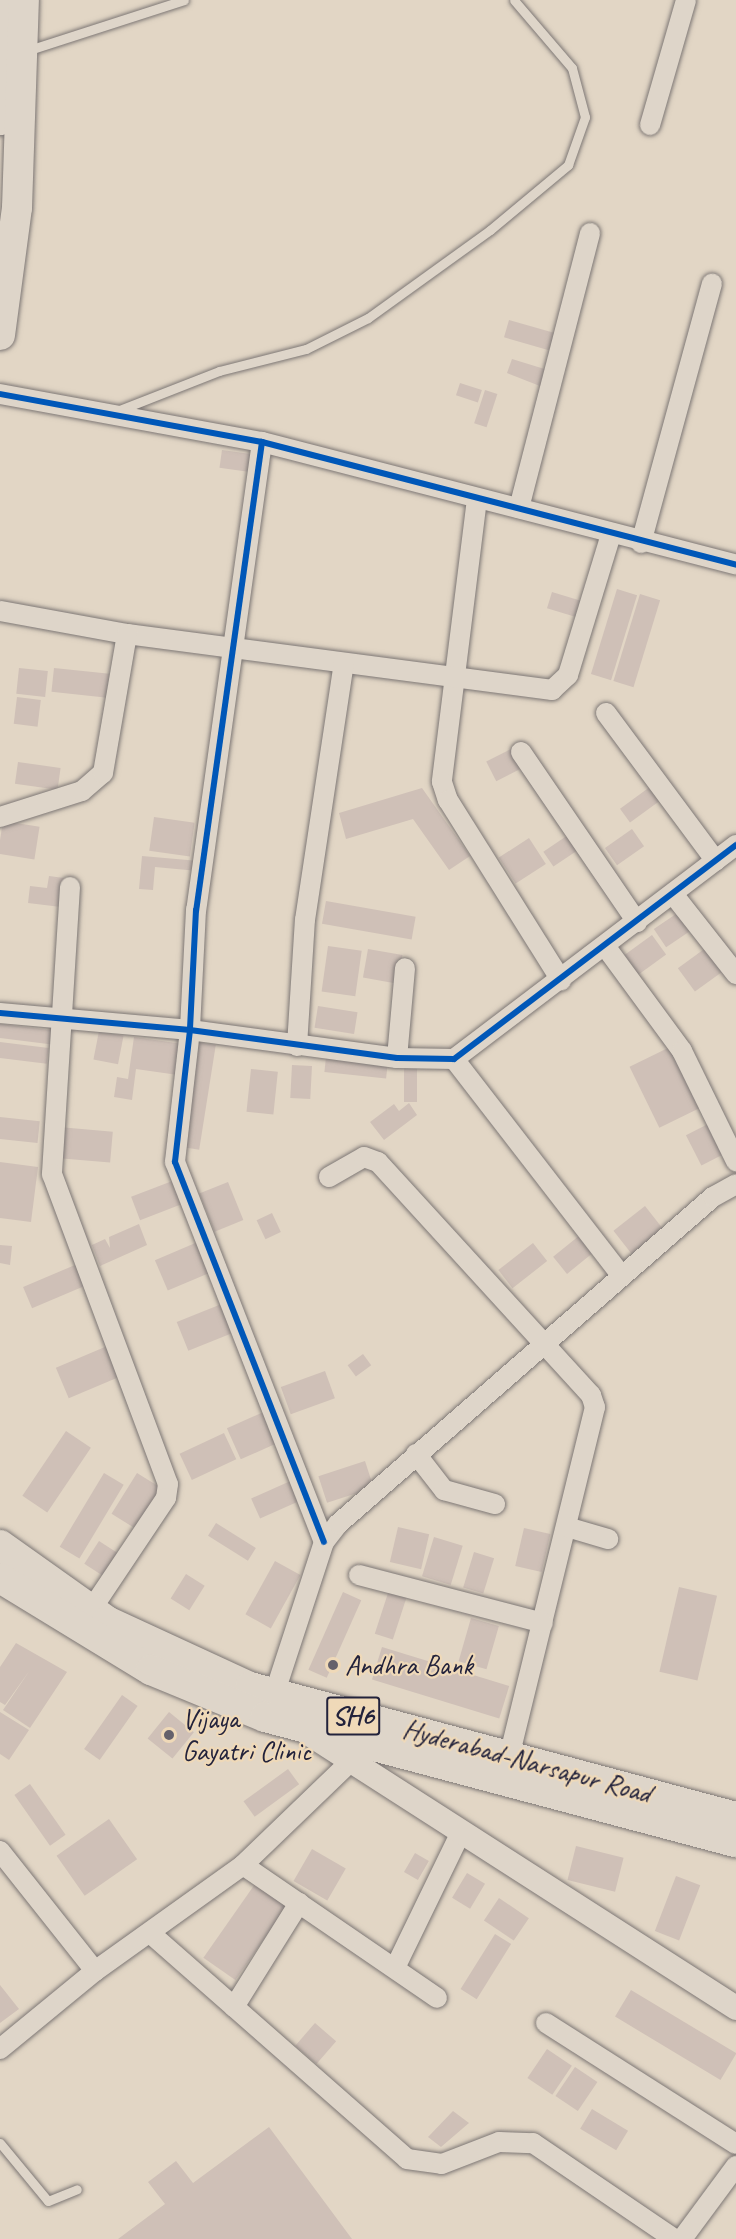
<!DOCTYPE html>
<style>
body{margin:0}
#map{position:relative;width:736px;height:2239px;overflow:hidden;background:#e2d6c5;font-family:Caveat,sans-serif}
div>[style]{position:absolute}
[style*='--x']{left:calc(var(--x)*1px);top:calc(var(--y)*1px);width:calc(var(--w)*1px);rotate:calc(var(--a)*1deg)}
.building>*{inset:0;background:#cfc0b7;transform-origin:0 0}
.roads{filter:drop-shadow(0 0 2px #7d7775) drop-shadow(0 0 2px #7d7775)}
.service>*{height:9px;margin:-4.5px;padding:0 4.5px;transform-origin:4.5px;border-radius:4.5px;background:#ded5c9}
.minor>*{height:20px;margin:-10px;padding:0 10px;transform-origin:10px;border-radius:10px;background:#ded5c9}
.tertiary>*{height:24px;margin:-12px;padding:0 12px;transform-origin:12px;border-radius:12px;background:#ded5c9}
.primary>*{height:30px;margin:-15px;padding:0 15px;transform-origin:15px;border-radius:15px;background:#ded5c9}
.cycleway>*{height:6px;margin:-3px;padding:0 3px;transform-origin:3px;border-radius:3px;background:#0057b8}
.dots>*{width:16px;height:16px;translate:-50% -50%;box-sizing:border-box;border:3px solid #efd9b8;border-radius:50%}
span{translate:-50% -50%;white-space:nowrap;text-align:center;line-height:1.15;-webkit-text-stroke:4.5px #efd9b8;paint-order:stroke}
.shield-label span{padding:2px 4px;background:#efd9b8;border:2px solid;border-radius:4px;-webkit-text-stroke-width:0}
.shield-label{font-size:27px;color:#22223b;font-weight:700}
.poi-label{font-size:28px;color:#22223b}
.left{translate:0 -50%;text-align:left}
.street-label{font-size:28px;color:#22223b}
</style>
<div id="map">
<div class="building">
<i style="left:509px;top:320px;width:52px;height:18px;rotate:16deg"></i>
<i style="clip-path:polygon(512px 359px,551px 371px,545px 388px,507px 373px)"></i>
<i style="left:460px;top:383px;width:23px;height:13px;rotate:18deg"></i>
<i style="left:485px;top:390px;width:13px;height:35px;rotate:18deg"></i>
<i style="left:222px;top:450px;width:36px;height:18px;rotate:8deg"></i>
<i style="left:617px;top:589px;width:21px;height:89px;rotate:17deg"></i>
<i style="left:552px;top:592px;width:31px;height:17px;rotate:17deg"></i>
<i style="left:640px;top:594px;width:21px;height:91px;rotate:17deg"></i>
<i style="left:19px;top:668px;width:29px;height:26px;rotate:6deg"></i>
<i style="left:54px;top:668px;width:63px;height:24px;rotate:6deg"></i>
<i style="left:17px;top:697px;width:24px;height:27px;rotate:7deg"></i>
<i style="left:513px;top:748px;width:22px;height:30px;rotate:63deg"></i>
<i style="left:18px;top:762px;width:43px;height:22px;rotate:8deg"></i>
<i style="left:654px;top:784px;width:17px;height:42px;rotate:54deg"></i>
<i style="clip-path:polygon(422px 788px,470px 856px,449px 870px,413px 819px,346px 839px,339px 813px)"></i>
<i style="left:154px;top:817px;width:41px;height:34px;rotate:8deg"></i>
<i style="left:3px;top:821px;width:37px;height:33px;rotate:9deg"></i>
<i style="left:632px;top:829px;width:21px;height:33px;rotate:55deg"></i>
<i style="left:574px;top:831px;width:18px;height:37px;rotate:56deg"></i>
<i style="left:529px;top:838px;width:31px;height:36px;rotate:57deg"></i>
<i style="clip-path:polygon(142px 856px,199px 861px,198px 871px,155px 867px,153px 890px,139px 889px)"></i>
<i style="clip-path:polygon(49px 876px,64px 878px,61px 907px,28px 903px,30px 886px,47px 888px)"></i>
<i style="left:326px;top:901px;width:91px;height:23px;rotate:10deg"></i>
<i style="left:682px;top:910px;width:22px;height:34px;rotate:56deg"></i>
<i style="left:652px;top:935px;width:24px;height:34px;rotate:54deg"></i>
<i style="left:328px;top:946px;width:34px;height:46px;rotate:8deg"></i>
<i style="left:707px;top:947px;width:29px;height:36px;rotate:54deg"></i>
<i style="left:368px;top:949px;width:35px;height:29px;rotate:10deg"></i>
<i style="left:318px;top:1006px;width:40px;height:22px;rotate:9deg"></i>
<i style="left:0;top:1024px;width:52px;height:14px;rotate:7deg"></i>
<i style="left:99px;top:1031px;width:25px;height:29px;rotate:11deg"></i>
<i style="clip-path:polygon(134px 1037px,183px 1044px,178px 1075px,136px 1069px,132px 1100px,114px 1097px,117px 1077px,128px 1079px)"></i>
<i style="left:0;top:1042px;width:49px;height:16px;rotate:7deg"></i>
<i style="left:197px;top:1042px;width:19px;height:106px;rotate:9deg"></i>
<i style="left:670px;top:1047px;width:68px;height:45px;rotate:64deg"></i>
<i style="left:326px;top:1057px;width:62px;height:15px;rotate:6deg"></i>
<i style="left:292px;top:1065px;width:20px;height:33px;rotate:3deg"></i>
<i style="left:404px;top:1067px;width:13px;height:35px"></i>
<i style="left:251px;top:1069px;width:27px;height:43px;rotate:6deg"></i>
<i style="clip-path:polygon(409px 1103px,417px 1115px,384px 1140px,370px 1122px,394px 1104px,399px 1111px)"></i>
<i style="left:0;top:1117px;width:40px;height:22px;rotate:6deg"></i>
<i style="left:710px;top:1123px;width:34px;height:27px;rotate:63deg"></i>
<i style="left:59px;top:1127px;width:54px;height:31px;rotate:5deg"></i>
<i style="clip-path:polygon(0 1162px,38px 1167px,31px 1222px,0 1218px)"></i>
<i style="left:175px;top:1180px;width:25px;height:47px;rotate:69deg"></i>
<i style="left:228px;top:1182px;width:41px;height:31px;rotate:68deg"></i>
<i style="left:645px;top:1206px;width:36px;height:40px;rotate:52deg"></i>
<i style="left:272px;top:1213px;width:21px;height:17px;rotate:65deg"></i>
<i style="clip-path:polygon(139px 1224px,147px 1245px,100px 1266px,92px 1245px,105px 1239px,110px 1248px,109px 1237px)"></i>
<i style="left:585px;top:1231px;width:22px;height:41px;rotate:51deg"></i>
<i style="left:200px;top:1241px;width:33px;height:49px;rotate:67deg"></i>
<i style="left:533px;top:1243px;width:23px;height:44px;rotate:52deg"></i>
<i style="clip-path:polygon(0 1245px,12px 1246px,10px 1265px,0 1263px)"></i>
<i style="left:82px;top:1262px;width:23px;height:64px;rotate:67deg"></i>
<i style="left:224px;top:1303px;width:31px;height:51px;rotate:68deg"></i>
<i style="left:112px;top:1344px;width:33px;height:61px;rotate:67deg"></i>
<i style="left:363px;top:1354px;width:14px;height:19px;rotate:54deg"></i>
<i style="left:325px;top:1371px;width:29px;height:47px;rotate:70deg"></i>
<i style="left:268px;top:1410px;width:34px;height:45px;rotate:66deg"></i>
<i style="left:66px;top:1431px;width:30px;height:78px;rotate:34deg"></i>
<i style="left:224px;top:1433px;width:29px;height:49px;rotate:65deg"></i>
<i style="left:365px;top:1461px;width:28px;height:49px;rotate:72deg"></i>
<i style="left:104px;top:1473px;width:23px;height:86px;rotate:31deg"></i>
<i style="left:137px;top:1473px;width:28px;height:48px;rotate:32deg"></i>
<i style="left:295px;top:1479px;width:22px;height:48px;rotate:66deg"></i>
<i style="left:216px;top:1523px;width:47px;height:15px;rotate:32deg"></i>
<i style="left:398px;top:1527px;width:32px;height:36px;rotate:13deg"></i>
<i style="left:524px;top:1528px;width:27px;height:39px;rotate:13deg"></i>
<i style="left:434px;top:1537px;width:30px;height:41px;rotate:17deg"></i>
<i style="left:99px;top:1541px;width:24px;height:27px;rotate:33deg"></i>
<i style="left:474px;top:1552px;width:21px;height:37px;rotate:17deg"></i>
<i style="left:275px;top:1561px;width:29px;height:61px;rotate:29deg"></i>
<i style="left:186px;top:1574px;width:22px;height:29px;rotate:32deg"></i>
<i style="left:679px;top:1587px;width:39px;height:87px;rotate:13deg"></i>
<i style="left:389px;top:1590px;width:19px;height:46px;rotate:18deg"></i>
<i style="left:343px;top:1592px;width:20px;height:85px;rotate:24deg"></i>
<i style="left:471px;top:1618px;width:29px;height:45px;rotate:16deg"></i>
<i style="clip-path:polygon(16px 1643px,67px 1672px,30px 1728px,3px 1710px,30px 1670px,5px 1705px,0 1702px,0 1667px)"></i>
<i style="left:382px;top:1647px;width:133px;height:34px;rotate:17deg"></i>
<i style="left:122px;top:1695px;width:19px;height:66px;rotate:35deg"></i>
<i style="clip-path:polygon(0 1712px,29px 1730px,9px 1760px,0 1754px)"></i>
<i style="left:169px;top:1712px;width:32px;height:34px;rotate:39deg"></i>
<i style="left:288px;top:1769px;width:19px;height:55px;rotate:54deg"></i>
<i style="left:30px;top:1784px;width:62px;height:19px;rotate:55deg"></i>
<i style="left:109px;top:1819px;width:49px;height:64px;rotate:55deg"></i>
<i style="left:576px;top:1846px;width:49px;height:35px;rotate:14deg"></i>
<i style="left:312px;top:1849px;width:39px;height:37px;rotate:30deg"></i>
<i style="left:415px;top:1853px;width:16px;height:22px;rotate:30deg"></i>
<i style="left:467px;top:1873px;width:21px;height:29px;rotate:31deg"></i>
<i style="left:676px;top:1876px;width:26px;height:59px;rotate:21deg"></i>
<i style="left:255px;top:1884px;width:39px;height:90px;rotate:35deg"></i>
<i style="left:499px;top:1898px;width:36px;height:27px;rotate:34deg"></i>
<i style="left:495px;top:1934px;width:19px;height:65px;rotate:32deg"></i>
<i style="clip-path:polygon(0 1985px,19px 2009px,0 2023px)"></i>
<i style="left:631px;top:1990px;width:123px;height:31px;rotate:31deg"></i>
<i style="left:315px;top:2023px;width:28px;height:30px;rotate:41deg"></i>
<i style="left:547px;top:2049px;width:30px;height:35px;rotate:34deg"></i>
<i style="left:575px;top:2067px;width:27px;height:35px;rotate:34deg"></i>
<i style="left:592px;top:2109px;width:42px;height:23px;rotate:31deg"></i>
<i style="clip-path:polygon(453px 2111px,469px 2123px,441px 2147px,428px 2137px)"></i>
<i style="clip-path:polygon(269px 2127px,352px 2239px,118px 2239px,165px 2204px,148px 2182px,176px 2161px,193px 2183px)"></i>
</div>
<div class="roads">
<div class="service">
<i style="--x:26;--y:51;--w:166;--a:-17.9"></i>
<i style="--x:117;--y:411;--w:110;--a:-21.4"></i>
<i style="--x:219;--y:371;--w:90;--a:-14.2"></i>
<i style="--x:306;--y:349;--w:69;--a:-26.6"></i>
<i style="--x:368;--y:318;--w:150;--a:-35.8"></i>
<i style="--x:490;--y:230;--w:102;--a:-39.8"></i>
<i style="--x:568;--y:165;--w:51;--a:-70.5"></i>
<i style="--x:585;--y:117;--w:51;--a:-104.9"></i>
<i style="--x:572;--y:68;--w:89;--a:-130.5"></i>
<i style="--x:0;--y:2143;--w:75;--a:50.4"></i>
<i style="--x:48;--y:2201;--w:31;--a:-22"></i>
</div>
<div class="minor">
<i style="--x:650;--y:125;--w:130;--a:-73.9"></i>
<i style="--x:0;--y:394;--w:266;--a:10.4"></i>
<i style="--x:262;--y:442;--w:490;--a:14.5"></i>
<i style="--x:262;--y:442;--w:473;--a:98"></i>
<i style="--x:196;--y:910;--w:120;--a:92.9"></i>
<i style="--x:190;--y:1030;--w:133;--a:96.5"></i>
<i style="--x:175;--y:1162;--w:408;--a:68.6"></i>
<i style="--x:477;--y:499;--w:285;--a:97.1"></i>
<i style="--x:442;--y:782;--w:19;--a:72"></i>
<i style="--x:448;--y:800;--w:213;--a:57.9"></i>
<i style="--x:519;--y:508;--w:284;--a:-75.5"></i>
<i style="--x:641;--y:543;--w:269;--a:-74.7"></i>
<i style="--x:0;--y:611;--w:129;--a:10.3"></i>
<i style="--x:127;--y:634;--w:429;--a:7.5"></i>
<i style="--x:552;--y:690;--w:22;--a:-43"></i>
<i style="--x:568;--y:675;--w:147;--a:-73"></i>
<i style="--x:606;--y:713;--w:184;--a:53.4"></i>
<i style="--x:521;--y:752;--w:206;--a:55.7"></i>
<i style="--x:0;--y:817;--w:86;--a:-17.6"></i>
<i style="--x:82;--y:791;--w:28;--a:-41"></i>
<i style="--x:103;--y:773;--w:141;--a:-80.2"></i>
<i style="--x:70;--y:887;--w:288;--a:93.6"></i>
<i style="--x:52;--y:1174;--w:331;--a:69.5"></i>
<i style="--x:168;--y:1484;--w:14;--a:98"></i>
<i style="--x:166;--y:1498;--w:135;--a:123.8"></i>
<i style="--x:673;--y:894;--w:102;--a:51.8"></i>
<i style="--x:605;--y:946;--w:130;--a:53.7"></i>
<i style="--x:682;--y:1051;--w:123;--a:63.9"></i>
<i style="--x:0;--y:1013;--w:191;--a:5.1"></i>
<i style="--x:190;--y:1030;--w:209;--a:7.7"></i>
<i style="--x:397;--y:1058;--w:57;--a:1"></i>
<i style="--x:454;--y:1059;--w:354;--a:-37.2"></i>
<i style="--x:297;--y:1046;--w:126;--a:-86.4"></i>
<i style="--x:305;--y:920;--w:260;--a:-81.4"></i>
<i style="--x:397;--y:1058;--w:90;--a:-84.9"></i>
<i style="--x:454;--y:1059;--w:274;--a:52.3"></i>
<i style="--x:329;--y:1177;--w:40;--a:-29.7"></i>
<i style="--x:364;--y:1157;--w:15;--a:20"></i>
<i style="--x:378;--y:1162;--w:316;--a:47.6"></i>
<i style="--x:591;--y:1395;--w:13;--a:72"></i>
<i style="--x:595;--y:1407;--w:359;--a:103.8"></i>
<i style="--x:416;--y:1454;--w:46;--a:52.1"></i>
<i style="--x:444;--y:1490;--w:53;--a:15.4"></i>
<i style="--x:567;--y:1527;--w:43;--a:16.3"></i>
<i style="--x:359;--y:1575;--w:190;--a:14.6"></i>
<i style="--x:274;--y:1695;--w:161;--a:-71.9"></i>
<i style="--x:324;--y:1542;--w:23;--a:-52"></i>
<i style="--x:338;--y:1524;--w:498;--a:-41.1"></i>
<i style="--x:713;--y:1197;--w:26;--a:-29"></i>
<i style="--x:0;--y:1851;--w:153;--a:51.6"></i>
<i style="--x:243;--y:1865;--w:235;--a:34.4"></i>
<i style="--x:150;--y:1933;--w:342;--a:41.3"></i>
<i style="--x:407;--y:2159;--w:35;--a:8"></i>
<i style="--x:442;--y:2164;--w:61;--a:-21.1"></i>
<i style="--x:499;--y:2142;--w:34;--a:2"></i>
<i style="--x:533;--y:2143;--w:171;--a:34.2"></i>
<i style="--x:395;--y:1968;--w:151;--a:-64.1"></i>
<i style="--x:234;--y:2007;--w:123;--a:-58"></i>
<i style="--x:546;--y:2023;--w:225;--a:32.5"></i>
<i style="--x:0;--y:2049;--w:123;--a:-39.4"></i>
<i style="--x:95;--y:1971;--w:182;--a:-35.6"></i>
<i style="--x:243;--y:1865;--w:150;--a:-43.9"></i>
<i style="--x:682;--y:2239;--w:91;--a:-53.5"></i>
</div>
<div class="tertiary">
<i style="--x:306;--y:1732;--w:511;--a:32.69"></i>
</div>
<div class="primary">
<i style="--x:0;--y:120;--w:63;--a:-85.5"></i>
<i style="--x:5;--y:57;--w:57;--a:-95"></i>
<i style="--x:0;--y:335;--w:128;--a:-82.4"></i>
<i style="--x:17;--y:208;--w:208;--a:-88.1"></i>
<i style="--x:0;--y:1545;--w:131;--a:35.4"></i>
<i style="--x:107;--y:1621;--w:157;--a:24.8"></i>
<i style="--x:250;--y:1687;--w:503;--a:14.98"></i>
<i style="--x:0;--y:1578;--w:177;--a:31.4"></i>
<i style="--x:151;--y:1670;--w:123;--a:22.4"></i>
<i style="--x:265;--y:1717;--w:487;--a:14.9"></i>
</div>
</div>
<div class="cycleway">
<i style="--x:0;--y:394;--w:266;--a:10.4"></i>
<i style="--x:262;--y:442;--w:490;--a:14.5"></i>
<i style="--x:262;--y:442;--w:473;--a:98"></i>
<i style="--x:196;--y:910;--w:120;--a:92.9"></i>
<i style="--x:190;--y:1030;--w:133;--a:96.5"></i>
<i style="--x:175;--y:1162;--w:408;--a:68.6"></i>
<i style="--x:0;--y:1013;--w:191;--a:5.1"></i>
<i style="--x:190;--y:1030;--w:209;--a:7.7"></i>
<i style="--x:397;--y:1058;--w:57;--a:1"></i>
<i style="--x:454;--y:1059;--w:354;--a:-37.2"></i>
</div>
<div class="dots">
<i style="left:333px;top:1665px;background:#65616b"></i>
<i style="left:169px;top:1735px;background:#65616b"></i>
</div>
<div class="shield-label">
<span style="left:353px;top:1716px">SH6</span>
</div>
<div class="poi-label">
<span class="left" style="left:345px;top:1665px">Andhra Bank</span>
<span class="left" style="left:182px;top:1735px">Vijaya<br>Gayatri Clinic</span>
</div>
<div class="street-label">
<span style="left:527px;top:1761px;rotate:15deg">Hyderabad-Narsapur Road</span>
</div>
</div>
